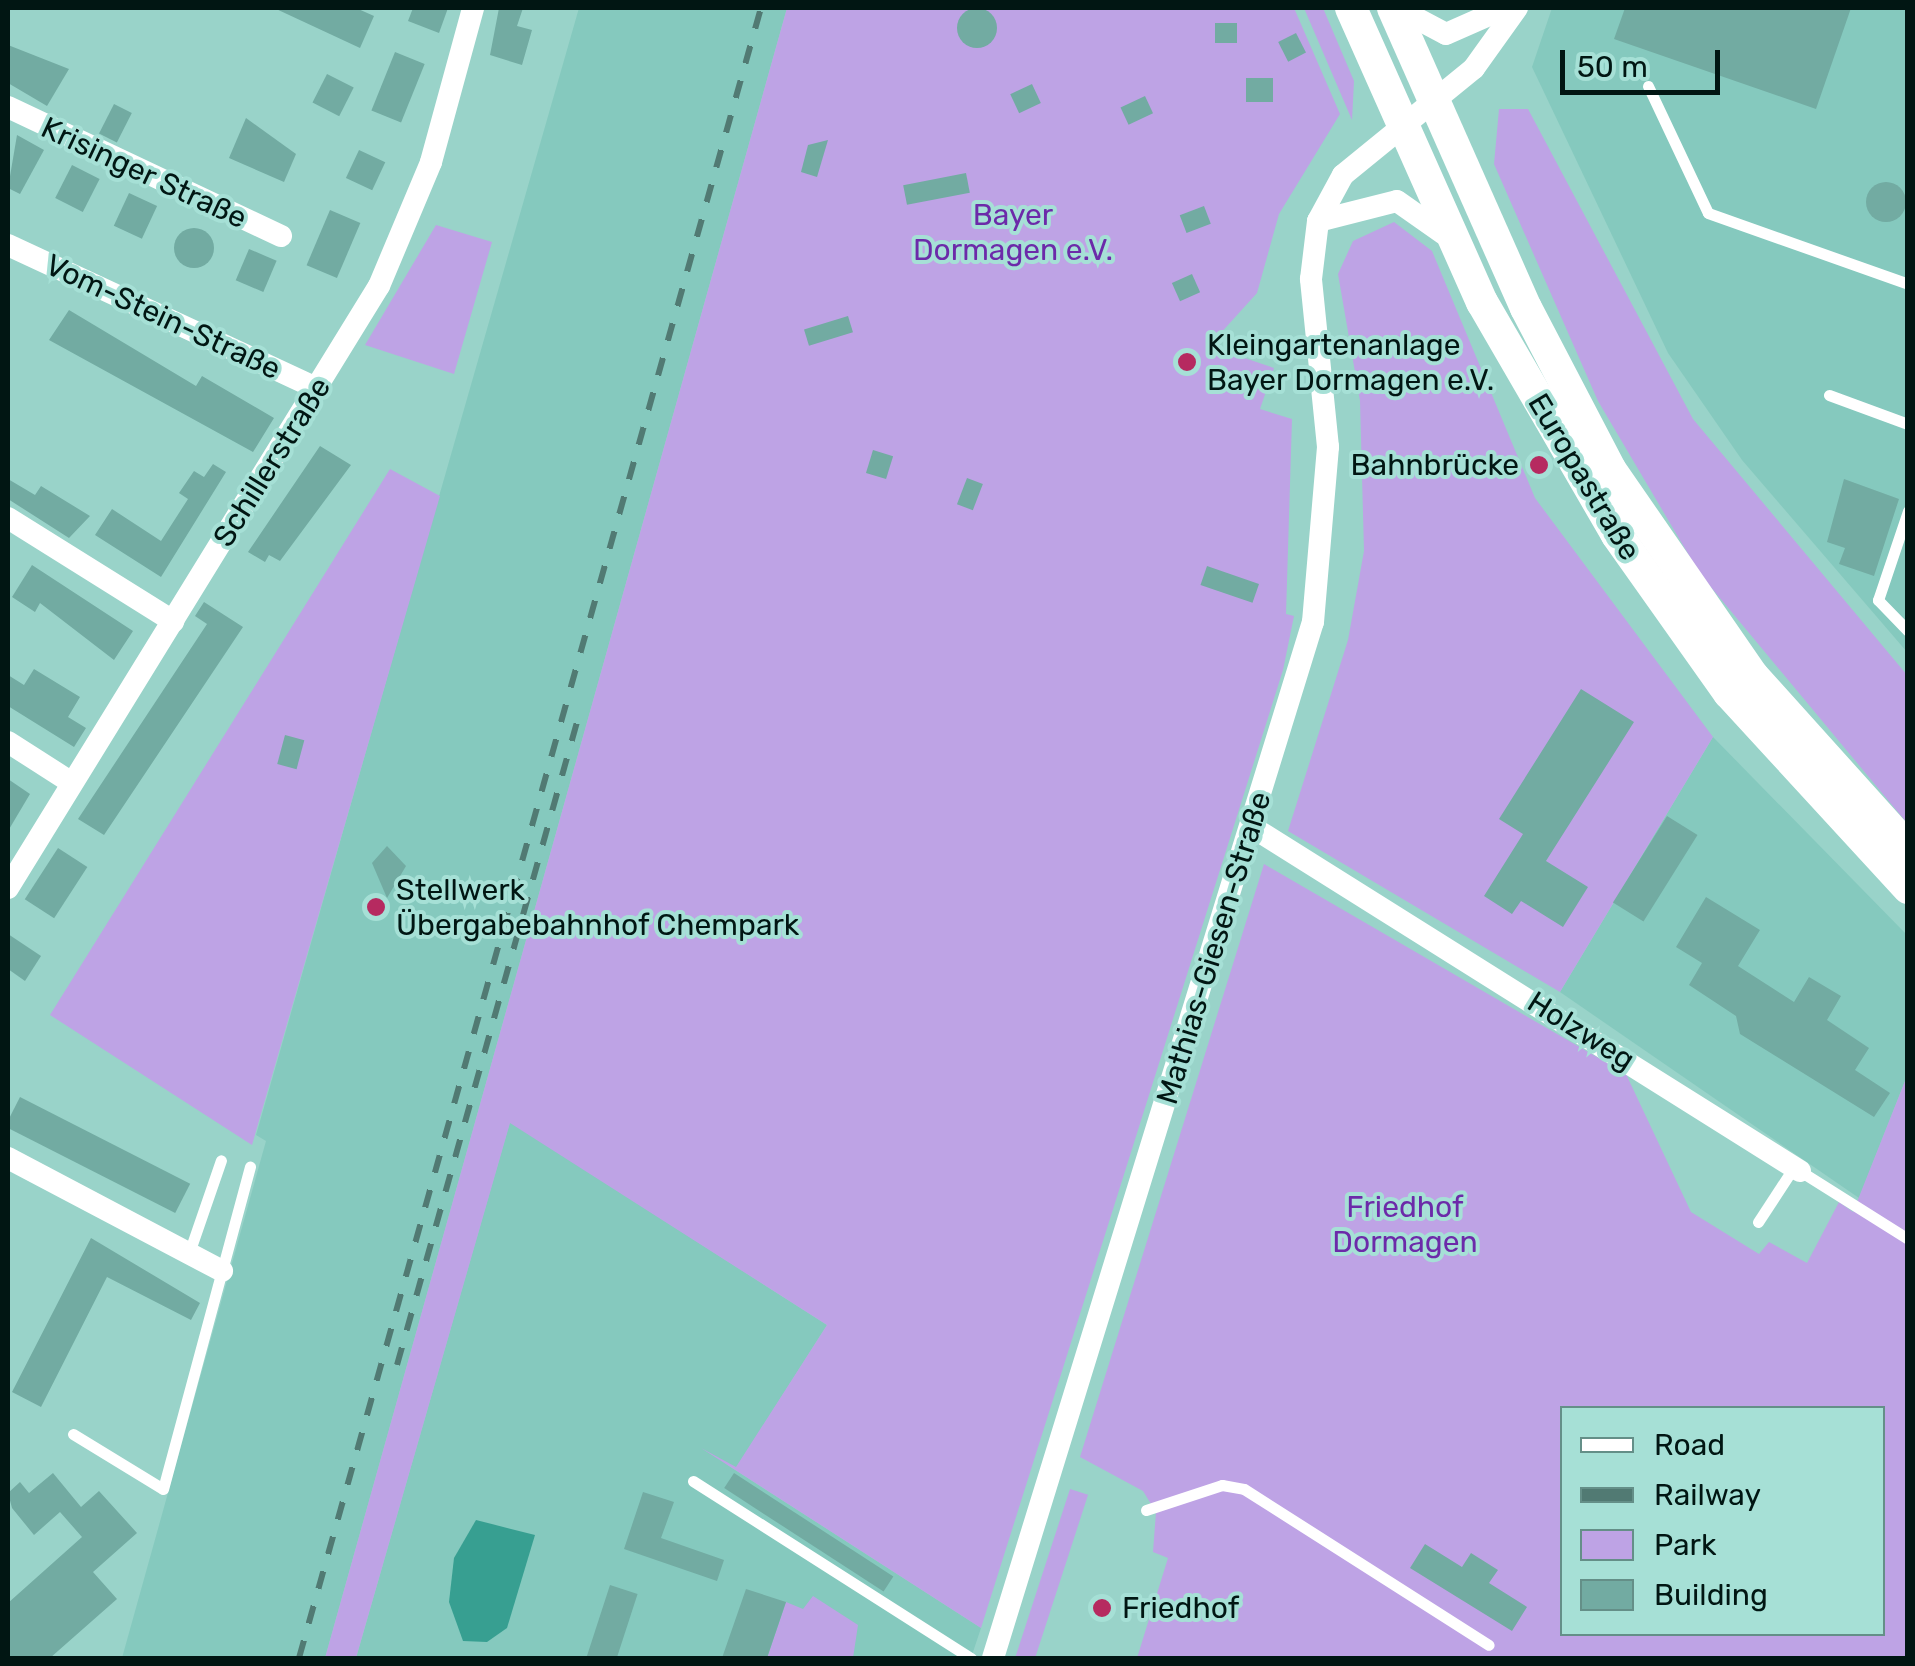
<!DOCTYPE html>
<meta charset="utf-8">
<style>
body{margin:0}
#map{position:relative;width:1915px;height:1666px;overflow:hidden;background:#99d3c9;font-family:Rubik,sans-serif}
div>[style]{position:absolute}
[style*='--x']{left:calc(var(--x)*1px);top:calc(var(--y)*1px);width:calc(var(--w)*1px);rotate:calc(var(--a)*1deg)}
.built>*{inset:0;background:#85c9be}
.green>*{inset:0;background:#bea3e5;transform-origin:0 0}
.water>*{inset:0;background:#379f91}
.building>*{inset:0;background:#72aba2;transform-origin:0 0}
.round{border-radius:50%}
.service>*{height:11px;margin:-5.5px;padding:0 5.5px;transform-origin:5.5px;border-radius:5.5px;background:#fff}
.minor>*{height:22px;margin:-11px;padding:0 11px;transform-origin:11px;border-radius:11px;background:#fff}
.secondary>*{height:32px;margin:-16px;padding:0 16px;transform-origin:16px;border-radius:16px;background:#fff}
.rail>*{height:6px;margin-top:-3px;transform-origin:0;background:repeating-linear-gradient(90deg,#517a73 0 18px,transparent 0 36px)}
.dots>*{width:28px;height:28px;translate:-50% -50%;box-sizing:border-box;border:5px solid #a6e0d6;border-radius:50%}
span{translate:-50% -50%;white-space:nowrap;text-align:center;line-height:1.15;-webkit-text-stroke:8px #a6e0d6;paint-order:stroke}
.street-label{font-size:30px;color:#011613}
.park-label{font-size:30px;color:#6c2aa9}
.poi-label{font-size:30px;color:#011613}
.left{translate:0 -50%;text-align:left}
.right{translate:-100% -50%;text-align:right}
.frame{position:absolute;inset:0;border:10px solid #011613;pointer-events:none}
.legend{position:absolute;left:1560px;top:1406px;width:325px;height:230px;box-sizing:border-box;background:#a6e0d6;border:2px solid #648f88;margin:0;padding:12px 18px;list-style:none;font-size:30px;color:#011613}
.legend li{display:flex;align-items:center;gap:20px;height:50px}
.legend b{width:50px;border:2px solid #648f88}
.scale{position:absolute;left:1560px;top:50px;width:160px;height:45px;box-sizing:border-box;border:5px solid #011613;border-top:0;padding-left:12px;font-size:30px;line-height:35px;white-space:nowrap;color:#011613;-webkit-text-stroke:8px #a6e0d6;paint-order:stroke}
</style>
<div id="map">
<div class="built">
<i style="clip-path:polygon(579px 8px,787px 8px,325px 1658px,122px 1658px,266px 1141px,256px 1135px)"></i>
<i style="clip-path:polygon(1552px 8px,1907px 8px,1907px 652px,1742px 460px,1668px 353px,1532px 67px)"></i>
<i style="clip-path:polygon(1713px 737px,1907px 935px,1907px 1076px,1859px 1198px,1560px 992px)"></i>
<i style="clip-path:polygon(510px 1122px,827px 1325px,736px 1468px,726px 1464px,981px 1628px,971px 1658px,356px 1658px)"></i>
</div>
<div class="green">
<i style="clip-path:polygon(787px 8px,1294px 8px,1340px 114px,1279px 214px,1257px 293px,1209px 346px,1274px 368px,1260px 409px,1292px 419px,1286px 614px,1294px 616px,1283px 670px,981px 1628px,701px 1448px,736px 1467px,827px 1325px,510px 1123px,356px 1658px,325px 1658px)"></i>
<i style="clip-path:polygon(1304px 8px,1323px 8px,1354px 81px,1352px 120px)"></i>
<i style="clip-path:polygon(1499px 109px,1528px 109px,1693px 419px,1907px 675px,1907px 823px,1700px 574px,1598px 401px,1494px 164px)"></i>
<i style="clip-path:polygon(1394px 222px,1432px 251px,1535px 498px,1713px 737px,1560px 992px,1288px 831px,1348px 640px,1364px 551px,1360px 401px,1338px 274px,1353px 241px)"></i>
<i style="clip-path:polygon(436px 225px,492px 242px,454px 374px,365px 345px)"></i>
<i style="clip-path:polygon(390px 469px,440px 496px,252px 1145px,50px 1015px)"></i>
<i style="clip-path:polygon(evenodd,1264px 864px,1626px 1074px,1691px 1212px,1759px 1254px,1769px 1242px,1807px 1263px,1839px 1202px,1853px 1212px,1907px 1076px,1907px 1658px,1137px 1658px,1168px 1558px,1153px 1552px,1156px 1512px,1143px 1491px,1080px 1457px,1264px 864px,1562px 1408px,1882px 1408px,1882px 1634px,1562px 1634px,1562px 1408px)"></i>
<i style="left:1070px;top:1489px;width:19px;height:177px;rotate:18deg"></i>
<i style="clip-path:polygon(813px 1596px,858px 1625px,853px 1658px,767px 1658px,786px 1602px,803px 1609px)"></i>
</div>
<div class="water">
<i style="clip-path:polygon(476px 1520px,535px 1535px,507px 1628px,487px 1642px,463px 1641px,449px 1602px,454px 1558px)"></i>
</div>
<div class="building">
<i class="round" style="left:957px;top:8px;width:40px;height:40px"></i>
<i style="clip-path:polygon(274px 8px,356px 8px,374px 16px,360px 48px)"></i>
<i style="clip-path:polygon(413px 8px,448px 8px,439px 33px,408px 21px)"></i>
<i style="clip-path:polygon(499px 8px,523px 8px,517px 26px,532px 30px,522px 65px,490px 55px)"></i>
<i style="clip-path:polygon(1625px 8px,1851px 8px,1816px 109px,1614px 39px)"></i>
<i style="left:1215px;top:23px;width:22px;height:20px"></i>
<i style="left:1296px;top:33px;width:22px;height:20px;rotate:63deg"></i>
<i style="clip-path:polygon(8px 45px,69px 69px,47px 106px,8px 83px)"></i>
<i style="left:395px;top:52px;width:32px;height:63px;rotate:22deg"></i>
<i style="left:327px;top:74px;width:30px;height:32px;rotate:27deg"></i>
<i style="left:1273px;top:78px;width:24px;height:27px;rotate:90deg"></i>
<i style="left:1032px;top:84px;width:21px;height:24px;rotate:65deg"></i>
<i style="left:1145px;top:96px;width:19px;height:27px;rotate:65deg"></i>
<i style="left:114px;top:104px;width:20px;height:33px;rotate:27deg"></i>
<i style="clip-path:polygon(246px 118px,296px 154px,284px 182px,229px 158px)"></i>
<i style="clip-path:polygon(17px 135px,44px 150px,20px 194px,8px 188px)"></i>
<i style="clip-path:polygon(828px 140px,817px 177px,801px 172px,808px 145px)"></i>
<i style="left:359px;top:150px;width:29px;height:31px;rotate:25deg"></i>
<i style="left:72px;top:165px;width:31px;height:37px;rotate:27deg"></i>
<i style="left:966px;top:173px;width:20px;height:64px;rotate:79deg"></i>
<i class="round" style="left:1866px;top:182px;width:40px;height:40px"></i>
<i style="left:129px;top:193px;width:31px;height:36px;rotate:25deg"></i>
<i style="left:1204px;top:206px;width:19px;height:26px;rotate:69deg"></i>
<i style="left:330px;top:210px;width:33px;height:60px;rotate:23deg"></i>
<i class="round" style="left:174px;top:228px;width:40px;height:40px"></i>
<i style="left:249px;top:249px;width:30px;height:34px;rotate:23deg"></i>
<i style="left:1192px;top:274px;width:20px;height:22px;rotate:66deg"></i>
<i style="clip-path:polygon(69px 310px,196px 386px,202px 376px,274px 418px,253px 452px,49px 340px)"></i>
<i style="left:848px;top:316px;width:17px;height:46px;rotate:73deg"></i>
<i style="clip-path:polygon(320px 446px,351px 465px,280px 561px,269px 555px,265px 562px,248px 552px)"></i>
<i style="left:873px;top:450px;width:21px;height:24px;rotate:17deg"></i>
<i style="clip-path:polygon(213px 464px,226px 472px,161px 577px,95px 535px,112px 509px,161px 541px,188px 499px,179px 493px,194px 471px,204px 477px)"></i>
<i style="left:967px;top:478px;width:17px;height:28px;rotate:21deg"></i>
<i style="clip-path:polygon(8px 479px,35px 495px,41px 486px,90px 516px,69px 538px,8px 499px)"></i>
<i style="clip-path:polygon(1844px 479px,1899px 499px,1874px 576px,1839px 564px,1845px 548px,1827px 542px)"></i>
<i style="clip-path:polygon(32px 565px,133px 631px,114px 660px,40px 603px,35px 612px,12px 597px)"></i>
<i style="left:1207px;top:566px;width:55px;height:20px;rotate:19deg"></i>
<i style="clip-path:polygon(204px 602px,243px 627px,104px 835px,78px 819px,207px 624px,195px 616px)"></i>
<i style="clip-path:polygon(34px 669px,80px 697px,68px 717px,86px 728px,74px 747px,8px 706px,8px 675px,24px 685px)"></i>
<i style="clip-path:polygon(1581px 689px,1634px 722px,1546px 861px,1588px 887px,1563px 927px,1521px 901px,1512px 914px,1484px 896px,1523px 834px,1499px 819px)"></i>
<i style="left:285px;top:735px;width:20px;height:30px;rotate:15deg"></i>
<i style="clip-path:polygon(8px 779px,30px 794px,8px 831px)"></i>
<i style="left:1667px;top:816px;width:36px;height:102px;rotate:32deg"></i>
<i style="clip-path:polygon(387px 846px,406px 866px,387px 898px,372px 863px)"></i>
<i style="left:58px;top:848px;width:35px;height:61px;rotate:33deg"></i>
<i style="clip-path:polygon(1706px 897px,1760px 930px,1738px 966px,1794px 1002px,1809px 977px,1841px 996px,1827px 1020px,1869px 1048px,1855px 1070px,1890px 1093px,1874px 1117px,1740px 1034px,1736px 1016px,1689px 985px,1702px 963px,1676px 947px)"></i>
<i style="clip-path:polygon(8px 934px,41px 956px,25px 981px,8px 969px)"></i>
<i style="left:20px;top:1097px;width:191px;height:33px;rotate:27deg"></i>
<i style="clip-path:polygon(91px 1238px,200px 1303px,191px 1320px,107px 1277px,41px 1407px,12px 1392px)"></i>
<i style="clip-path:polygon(53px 1473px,81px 1507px,99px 1491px,137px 1533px,93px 1572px,117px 1599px,50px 1658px,8px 1658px,8px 1603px,82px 1537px,60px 1512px,34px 1535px,12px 1508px,8px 1493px,20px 1482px,29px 1493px)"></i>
<i style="left:734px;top:1473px;width:190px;height:18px;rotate:33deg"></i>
<i style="clip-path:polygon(643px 1492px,674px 1502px,661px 1538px,724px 1560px,717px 1581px,624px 1549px)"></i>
<i style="clip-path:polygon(1425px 1544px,1462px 1567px,1471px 1553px,1498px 1570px,1489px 1583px,1527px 1607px,1512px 1631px,1410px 1568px)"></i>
<i style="left:610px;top:1585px;width:29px;height:77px;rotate:18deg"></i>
<i style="clip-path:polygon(746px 1589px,786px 1602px,767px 1658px,722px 1658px)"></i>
</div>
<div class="service">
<i style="--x:1648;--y:86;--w:140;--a:64.7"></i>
<i style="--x:1708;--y:213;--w:212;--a:19.5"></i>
<i style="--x:1829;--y:395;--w:84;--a:20.2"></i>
<i style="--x:1908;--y:511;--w:94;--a:108.6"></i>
<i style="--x:1878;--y:600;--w:43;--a:45.9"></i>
<i style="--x:1800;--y:1171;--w:128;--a:32.2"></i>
<i style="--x:1758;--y:1222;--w:66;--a:-56.8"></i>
<i style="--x:189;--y:1253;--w:98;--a:-71"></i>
<i style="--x:73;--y:1434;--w:105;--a:31.4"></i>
<i style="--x:163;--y:1489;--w:334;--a:-74.9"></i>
<i style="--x:693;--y:1481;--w:330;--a:32.5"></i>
<i style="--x:1146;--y:1510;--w:80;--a:-18.2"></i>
<i style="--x:1222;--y:1485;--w:22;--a:10"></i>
<i style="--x:1244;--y:1489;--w:290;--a:32.5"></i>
</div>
<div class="minor">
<i style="--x:1397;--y:8;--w:55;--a:28"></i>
<i style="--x:1446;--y:34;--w:64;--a:-23.8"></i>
<i style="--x:8;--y:107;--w:302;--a:25.3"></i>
<i style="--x:1318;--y:221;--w:81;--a:-14.2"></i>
<i style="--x:1397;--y:201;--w:57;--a:35.1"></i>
<i style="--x:8;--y:245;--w:342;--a:24.9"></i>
<i style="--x:8;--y:518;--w:195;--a:32"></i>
<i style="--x:8;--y:742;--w:76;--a:32.6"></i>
<i style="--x:1252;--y:827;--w:647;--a:32.12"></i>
<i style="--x:8;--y:888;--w:707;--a:-58.36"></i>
<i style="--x:379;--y:286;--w:134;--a:-67.2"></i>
<i style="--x:431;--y:162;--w:160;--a:-74.7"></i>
<i style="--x:8;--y:1158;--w:242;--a:27.8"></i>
<i style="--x:993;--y:1658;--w:1084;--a:-72.84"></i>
<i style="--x:1313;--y:622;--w:176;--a:-85.1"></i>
<i style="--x:1328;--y:447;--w:169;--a:-95.8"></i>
<i style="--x:1311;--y:279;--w:58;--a:-83.1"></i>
<i style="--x:1318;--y:221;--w:52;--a:-61.5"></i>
<i style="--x:1343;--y:175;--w:169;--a:-39.2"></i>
<i style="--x:1474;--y:68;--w:74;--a:-54.4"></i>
</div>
<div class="secondary">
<i style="--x:1351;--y:8;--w:322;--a:66"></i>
<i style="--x:1482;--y:302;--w:269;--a:59.9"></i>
<i style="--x:1617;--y:535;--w:194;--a:54.7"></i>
<i style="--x:1729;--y:693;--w:265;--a:47.4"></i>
<i style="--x:1393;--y:8;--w:328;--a:66.1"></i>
<i style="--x:1526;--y:308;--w:182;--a:62.4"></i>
<i style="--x:1610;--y:469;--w:252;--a:55.4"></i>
<i style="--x:1753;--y:676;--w:232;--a:48"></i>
</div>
<div class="rail">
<i style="--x:397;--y:1365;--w:675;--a:-74.36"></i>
<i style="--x:299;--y:1658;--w:1713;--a:-74.36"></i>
</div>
<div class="dots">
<i style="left:1187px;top:362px;background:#b62a60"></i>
<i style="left:1539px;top:465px;background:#b62a60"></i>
<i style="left:376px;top:907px;background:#b62a60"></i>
<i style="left:1102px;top:1608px;background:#b62a60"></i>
</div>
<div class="street-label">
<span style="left:144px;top:173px;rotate:25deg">Krisinger Straße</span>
<span style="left:163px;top:317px;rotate:25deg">Vom-Stein-Straße</span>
<span style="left:272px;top:462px;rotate:-58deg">Schillerstraße</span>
<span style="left:1584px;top:477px;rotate:59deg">Europastraße</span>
<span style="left:1214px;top:948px;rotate:-73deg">Mathias-Giesen-Straße</span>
<span style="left:1581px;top:1031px;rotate:32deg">Holzweg</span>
</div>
<div class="park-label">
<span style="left:1013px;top:232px">Bayer<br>Dormagen e.V.</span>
<span style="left:1405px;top:1224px">Friedhof<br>Dormagen</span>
</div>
<div class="poi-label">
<span class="left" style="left:1207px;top:362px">Kleingartenanlage<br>Bayer Dormagen e.V.</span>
<span class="right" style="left:1519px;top:465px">Bahnbrücke</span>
<span class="left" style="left:396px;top:907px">Stellwerk<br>Übergabebahnhof Chempark</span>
<span class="left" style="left:1122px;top:1608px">Friedhof</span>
</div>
<div class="frame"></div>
<ul class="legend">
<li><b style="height:12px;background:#fff"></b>Road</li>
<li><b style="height:12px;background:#517a73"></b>Railway</li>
<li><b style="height:28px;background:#bea3e5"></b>Park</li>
<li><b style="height:28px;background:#72aba2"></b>Building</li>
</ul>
<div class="scale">50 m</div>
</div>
